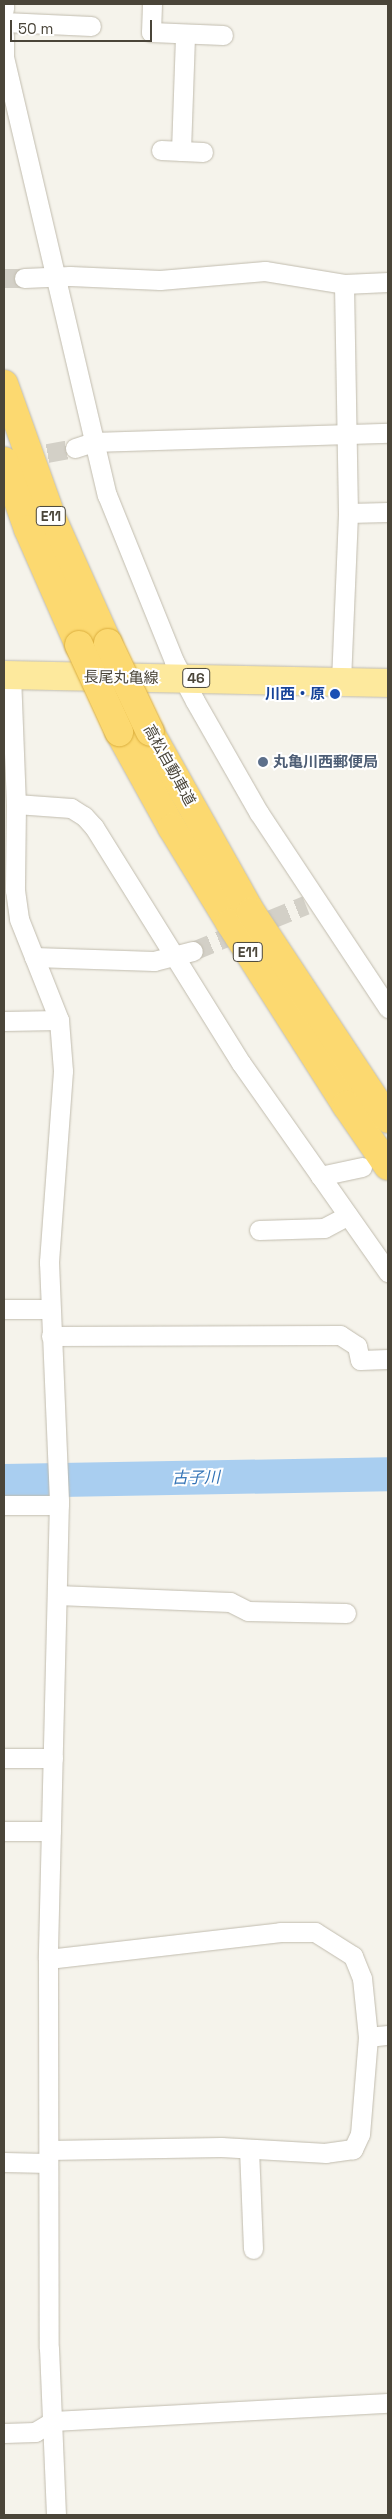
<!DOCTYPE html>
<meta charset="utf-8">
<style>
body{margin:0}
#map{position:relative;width:392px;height:2519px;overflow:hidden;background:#f5f3eb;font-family:"Space Grotesk","Noto Sans JP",sans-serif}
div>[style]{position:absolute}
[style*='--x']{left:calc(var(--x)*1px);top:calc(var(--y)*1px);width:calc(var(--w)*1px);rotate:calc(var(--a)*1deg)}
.river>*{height:34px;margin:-17px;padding:0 17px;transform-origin:17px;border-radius:17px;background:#a9cef0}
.street-tunnel>*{height:19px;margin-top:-9.5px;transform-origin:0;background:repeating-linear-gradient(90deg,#d3d0c7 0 19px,transparent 0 28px)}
.roads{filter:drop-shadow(0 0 1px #c1bcae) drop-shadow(0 0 1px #c1bcae)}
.street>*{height:19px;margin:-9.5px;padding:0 9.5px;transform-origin:9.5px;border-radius:9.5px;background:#fff}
.primary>*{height:28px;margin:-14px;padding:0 14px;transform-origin:14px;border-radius:14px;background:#fde99d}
.highway>*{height:28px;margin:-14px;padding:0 14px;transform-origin:14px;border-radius:14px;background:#fcd970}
.bridges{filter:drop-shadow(0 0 1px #dcaf3e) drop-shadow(0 0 1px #dcaf3e)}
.highway-bridge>*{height:28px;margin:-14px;padding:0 14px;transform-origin:14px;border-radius:14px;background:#fcd970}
.dots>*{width:14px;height:14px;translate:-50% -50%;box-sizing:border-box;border:2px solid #fff;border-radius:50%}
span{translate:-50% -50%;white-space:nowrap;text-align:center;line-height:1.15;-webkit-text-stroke:4px #fff;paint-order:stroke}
.shield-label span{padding:1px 4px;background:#fff;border:1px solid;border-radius:4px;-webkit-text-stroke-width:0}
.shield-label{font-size:14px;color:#4a4539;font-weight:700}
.street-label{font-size:15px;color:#4a4539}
.transit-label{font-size:15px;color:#164399;font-weight:700}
.right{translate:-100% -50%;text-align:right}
.service-label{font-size:15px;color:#4e5e75;font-weight:700}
.left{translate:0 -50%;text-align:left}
.water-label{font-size:16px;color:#3273b6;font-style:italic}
.frame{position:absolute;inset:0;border:5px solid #4a4539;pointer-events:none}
.scale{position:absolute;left:10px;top:20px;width:142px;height:22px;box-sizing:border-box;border:2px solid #4a4539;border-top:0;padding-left:6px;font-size:15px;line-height:18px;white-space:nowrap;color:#4a4539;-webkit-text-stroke:4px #fff;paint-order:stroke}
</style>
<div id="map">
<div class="river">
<i style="--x:4;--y:1481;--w:384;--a:-1"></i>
</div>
<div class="street-tunnel">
<i style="--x:4;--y:278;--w:20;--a:0"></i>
<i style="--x:20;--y:458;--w:56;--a:-10.3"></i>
<i style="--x:193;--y:951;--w:122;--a:-22.2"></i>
</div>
<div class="roads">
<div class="street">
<i style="--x:152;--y:4;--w:28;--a:92"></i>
<i style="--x:151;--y:32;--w:72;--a:2.4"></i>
<i style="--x:4;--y:9;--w:5;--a:-90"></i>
<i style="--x:4;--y:22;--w:87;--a:2.6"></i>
<i style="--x:4;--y:35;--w:22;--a:90"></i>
<i style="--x:4;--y:57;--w:450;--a:76.8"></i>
<i style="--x:107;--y:495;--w:179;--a:68"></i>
<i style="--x:174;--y:661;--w:45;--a:62.3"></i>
<i style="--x:195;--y:701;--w:129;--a:60.3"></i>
<i style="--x:259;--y:813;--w:234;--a:56.5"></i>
<i style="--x:161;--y:150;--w:42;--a:2.7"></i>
<i style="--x:181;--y:151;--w:117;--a:-88"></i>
<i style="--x:24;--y:278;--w:46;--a:-2.5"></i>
<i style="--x:70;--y:276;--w:90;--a:2.5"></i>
<i style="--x:160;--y:280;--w:105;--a:-4.9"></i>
<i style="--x:265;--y:271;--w:80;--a:9.3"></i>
<i style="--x:75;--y:448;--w:20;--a:-18"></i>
<i style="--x:94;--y:442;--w:294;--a:-1.8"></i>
<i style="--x:348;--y:513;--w:40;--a:-1.4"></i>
<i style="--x:11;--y:675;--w:129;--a:87.8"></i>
<i style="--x:16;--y:804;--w:86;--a:90.7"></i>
<i style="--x:15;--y:890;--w:29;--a:82"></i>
<i style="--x:19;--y:919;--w:109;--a:68.4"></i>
<i style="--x:59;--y:1020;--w:51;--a:85.5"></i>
<i style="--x:63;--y:1071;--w:192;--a:94.2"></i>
<i style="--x:49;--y:1262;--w:238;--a:87.6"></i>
<i style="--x:59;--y:1500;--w:459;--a:91.4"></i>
<i style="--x:48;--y:1959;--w:389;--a:89.9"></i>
<i style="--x:49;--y:2348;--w:167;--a:87.6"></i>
<i style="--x:341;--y:681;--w:167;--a:-87.6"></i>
<i style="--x:348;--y:514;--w:230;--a:-91"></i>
<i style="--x:344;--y:284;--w:44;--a:-2.6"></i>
<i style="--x:16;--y:804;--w:55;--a:4.2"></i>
<i style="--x:71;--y:808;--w:15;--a:32"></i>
<i style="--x:84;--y:816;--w:15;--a:48"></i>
<i style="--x:94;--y:827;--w:278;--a:58.1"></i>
<i style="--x:241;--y:1063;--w:256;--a:54.9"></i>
<i style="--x:34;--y:957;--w:120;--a:1.9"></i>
<i style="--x:154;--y:961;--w:40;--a:-14.4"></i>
<i style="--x:4;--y:1021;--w:55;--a:-1"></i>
<i style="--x:320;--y:1176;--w:43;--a:-12.1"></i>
<i style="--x:259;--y:1230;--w:65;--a:-1.8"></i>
<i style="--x:324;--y:1228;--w:27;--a:-28"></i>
<i style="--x:4;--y:1309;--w:46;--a:0"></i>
<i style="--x:51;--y:1336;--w:289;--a:-0.2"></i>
<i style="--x:340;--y:1335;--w:20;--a:33"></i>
<i style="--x:357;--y:1346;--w:14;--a:78"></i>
<i style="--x:360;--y:1360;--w:28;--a:-2"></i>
<i style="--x:4;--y:1505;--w:55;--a:0"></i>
<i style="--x:57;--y:1595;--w:173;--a:2.3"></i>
<i style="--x:230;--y:1602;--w:20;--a:27"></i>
<i style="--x:248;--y:1611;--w:98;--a:1.2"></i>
<i style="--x:4;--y:1758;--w:49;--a:0"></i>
<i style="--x:4;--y:1831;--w:47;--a:0"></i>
<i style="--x:48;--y:1959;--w:234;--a:-6.6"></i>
<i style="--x:280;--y:1932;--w:35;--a:0"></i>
<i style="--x:315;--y:1932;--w:45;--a:32.3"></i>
<i style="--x:353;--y:1956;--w:24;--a:68"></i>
<i style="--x:362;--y:1978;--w:59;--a:84.2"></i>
<i style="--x:368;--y:2037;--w:97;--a:94.7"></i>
<i style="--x:360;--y:2134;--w:17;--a:115"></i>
<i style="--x:353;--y:2149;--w:27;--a:172"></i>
<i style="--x:326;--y:2153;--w:105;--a:-176.7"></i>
<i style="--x:221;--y:2147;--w:172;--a:179"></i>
<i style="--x:368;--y:2037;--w:20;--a:-6"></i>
<i style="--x:249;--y:2149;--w:100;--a:87.7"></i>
<i style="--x:4;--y:2162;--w:44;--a:1.3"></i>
<i style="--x:4;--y:2433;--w:31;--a:-2"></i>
<i style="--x:35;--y:2432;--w:21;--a:-31"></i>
<i style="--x:53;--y:2421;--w:335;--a:-3.1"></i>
</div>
<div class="primary">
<i style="--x:4;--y:675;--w:384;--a:1.2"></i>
</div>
<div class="highway">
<i style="--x:4;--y:384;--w:142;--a:70.3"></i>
<i style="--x:52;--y:518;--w:137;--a:65.9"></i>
<i style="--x:4;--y:461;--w:72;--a:70.6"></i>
<i style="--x:28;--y:529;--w:127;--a:66.3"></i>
<i style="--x:119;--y:732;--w:110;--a:61.1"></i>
<i style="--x:172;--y:828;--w:111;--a:58.6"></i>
<i style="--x:230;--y:923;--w:216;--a:57.5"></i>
<i style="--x:346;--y:1105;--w:74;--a:55.5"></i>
<i style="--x:150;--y:732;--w:206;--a:60.7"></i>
<i style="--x:251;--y:912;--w:248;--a:56.5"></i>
</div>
</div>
<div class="bridges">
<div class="highway-bridge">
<i style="--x:108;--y:643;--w:98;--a:64.7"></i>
<i style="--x:79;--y:645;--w:96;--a:65.3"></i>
</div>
</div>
<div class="dots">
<i style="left:335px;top:694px;background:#1a4fb4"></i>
<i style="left:263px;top:762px;background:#5c6f8a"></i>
</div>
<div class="shield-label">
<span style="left:51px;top:516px">E11</span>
<span style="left:196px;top:678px">46</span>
<span style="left:248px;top:952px">E11</span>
</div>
<div class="street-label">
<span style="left:121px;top:677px;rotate:1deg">長尾丸亀線</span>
<span style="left:170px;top:765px;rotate:61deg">高松自動車道</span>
</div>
<div class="transit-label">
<span class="right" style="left:325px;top:694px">川西・原</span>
</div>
<div class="service-label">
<span class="left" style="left:273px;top:762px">丸亀川西郵便局</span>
</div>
<div class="water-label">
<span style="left:196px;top:1478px;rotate:-1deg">古子川</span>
</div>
<div class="frame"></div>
<div class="scale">50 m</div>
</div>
